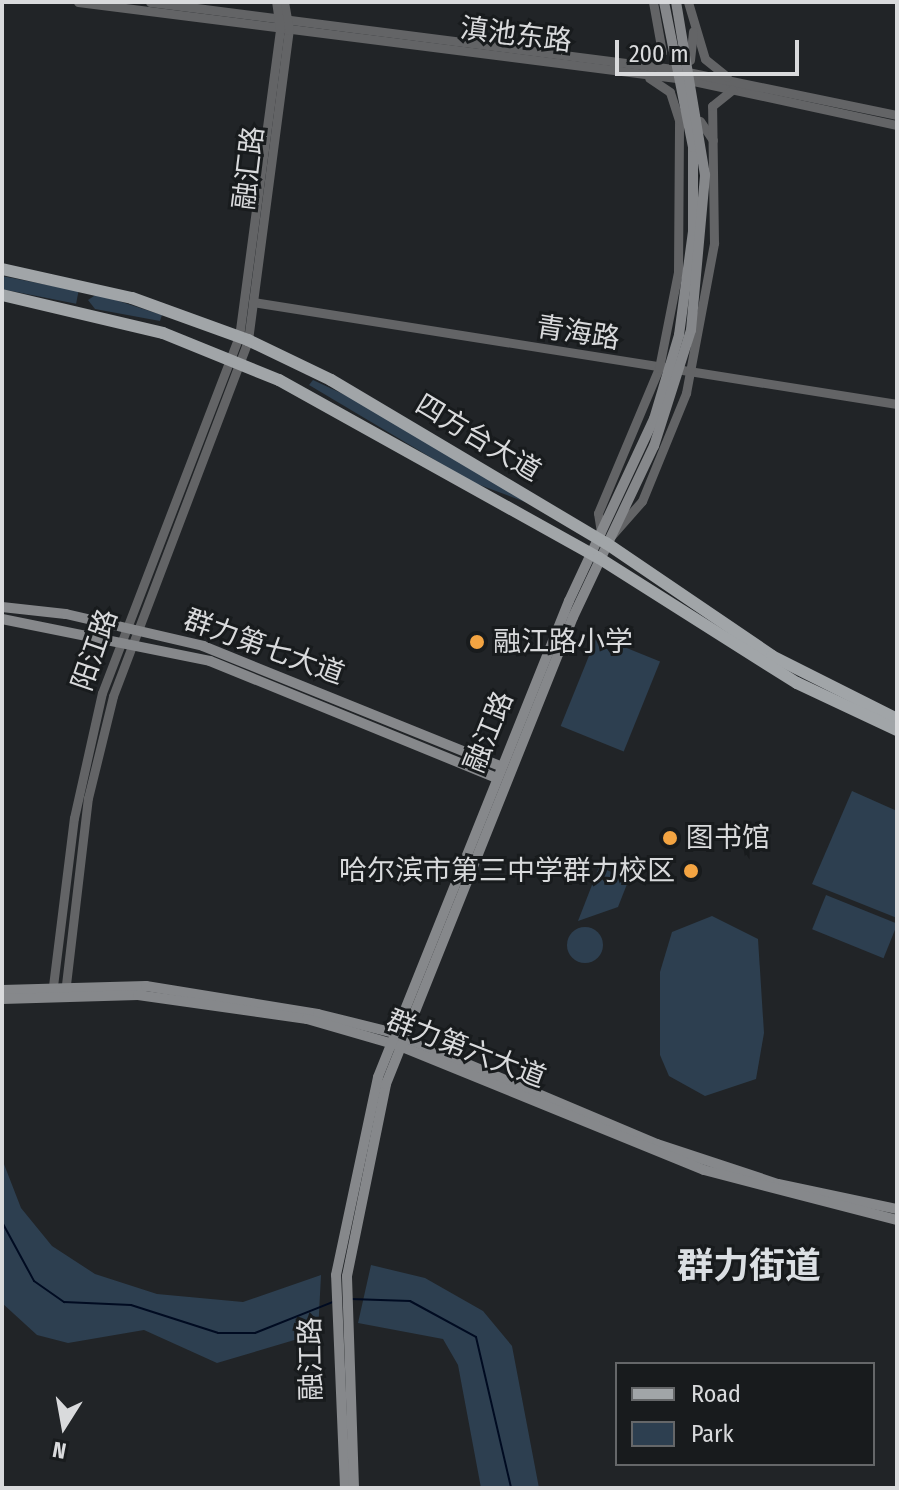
<!DOCTYPE html>
<meta charset="utf-8">
<style>
body{margin:0}
#map{position:relative;width:899px;height:1490px;overflow:hidden;background:#212427;font-family:"Fira Sans Condensed","Noto Sans SC",sans-serif}
div>[style]{position:absolute}
[style*='--x']{left:calc(var(--x)*1px);top:calc(var(--y)*1px);width:calc(var(--w)*1px);rotate:calc(var(--a)*1deg)}
.green>*{inset:0;background:#2d3f50;transform-origin:0 0}
.round{border-radius:50%}
.stream>*{height:2px;margin:-1px;padding:0 1px;transform-origin:1px;border-radius:1px;background:#000b21}
.tertiary>*{height:9px;margin:-4.5px;padding:0 4.5px;transform-origin:4.5px;border-radius:4.5px;background:#636466}
.secondary>*{height:10px;margin:-5px;padding:0 5px;transform-origin:5px;border-radius:5px;background:#86888b}
.primary>*{height:12px;margin:-6px;padding:0 6px;transform-origin:6px;border-radius:6px;background:#a1a5a8}
.dots>*{width:22px;height:22px;translate:-50% -50%;box-sizing:border-box;border:4px solid #181b1d;border-radius:50%}
span{translate:-50% -50%;white-space:nowrap;text-align:center;line-height:1.15;-webkit-text-stroke:6px #181b1d;paint-order:stroke}
.street-label{font-size:28px;color:#d9dadc}
.poi-label{font-size:28px;color:#d9dadc}
.left{translate:0 -50%;text-align:left}
.right{translate:-100% -50%;text-align:right}
.district-label{font-size:36px;color:#dbdfe3;font-weight:700}
.frame{position:absolute;inset:0;border:4px solid #d9dadc;pointer-events:none}
.legend{position:absolute;left:615px;top:1362px;width:260px;height:104px;box-sizing:border-box;background:#181b1d;border:2px solid #656769;margin:0;padding:10px 14px;list-style:none;font-size:24px;color:#d9dadc}
.legend li{display:flex;align-items:center;gap:16px;height:40px}
.legend b{width:40px;border:2px solid #656769}
.north{position:absolute;left:24px;top:1386px;width:80px;height:80px;-webkit-text-stroke:6px #181b1d;paint-order:stroke;rotate:191deg;font-size:22px;font-weight:700;line-height:32px;text-align:center;color:#d9dadc}
.north::after{content:'';display:block;margin:auto;width:28px;height:36px;background:#d9dadc;clip-path:polygon(50% 0,100% 100%,50% 72%,0 100%)}
.scale{position:absolute;left:615px;top:40px;width:184px;height:36px;box-sizing:border-box;border:4px solid #d9dadc;border-top:0;padding-left:10px;font-size:24px;line-height:28px;white-space:nowrap;color:#d9dadc;-webkit-text-stroke:6px #181b1d;paint-order:stroke}
</style>
<div id="map">
<div class="green">
<i style="left:2px;top:276px;width:78px;height:13px;rotate:11deg"></i>
<i style="clip-path:polygon(97px 294px,162px 315px,160px 321px,95px 309px,88px 300px)"></i>
<i style="clip-path:polygon(313px 380px,356px 400px,533px 505px,472px 482px,309px 385px)"></i>
<i style="left:597px;top:636px;width:68px;height:97px;rotate:22deg"></i>
<i style="clip-path:polygon(852px 791px,897px 811px,897px 918px,812px 884px)"></i>
<i style="clip-path:polygon(599px 867px,629px 879px,618px 907px,578px 921px)"></i>
<i style="left:826px;top:895px;width:77px;height:37px;rotate:22deg"></i>
<i style="clip-path:polygon(712px 916px,758px 939px,764px 1033px,756px 1079px,705px 1096px,669px 1076px,660px 1055px,660px 972px,672px 932px)"></i>
<i class="round" style="left:567px;top:927px;width:36px;height:36px"></i>
<i style="clip-path:polygon(2px 1159px,21px 1208px,52px 1246px,95px 1274px,157px 1294px,243px 1302px,321px 1275px,318px 1333px,217px 1363px,144px 1330px,68px 1343px,37px 1335px,2px 1303px)"></i>
<i style="clip-path:polygon(371px 1265px,425px 1278px,483px 1311px,512px 1346px,539px 1488px,481px 1488px,458px 1365px,443px 1339px,358px 1323px)"></i>
</div>
<div class="stream">
<i style="--x:2;--y:1222;--w:67;--a:61.5"></i>
<i style="--x:34;--y:1281;--w:37;--a:35"></i>
<i style="--x:64;--y:1302;--w:67;--a:2.6"></i>
<i style="--x:131;--y:1305;--w:91;--a:17.8"></i>
<i style="--x:218;--y:1333;--w:37;--a:0"></i>
<i style="--x:255;--y:1333;--w:84;--a:-21.7"></i>
<i style="--x:351;--y:1299;--w:59;--a:1.9"></i>
<i style="--x:410;--y:1301;--w:75;--a:28.6"></i>
<i style="--x:476;--y:1337;--w:155;--a:76.9"></i>
</div>
<div class="tertiary">
<i style="--x:78;--y:2;--w:611;--a:7.24"></i>
<i style="--x:684;--y:79;--w:218;--a:12.2"></i>
<i style="--x:150;--y:2;--w:527;--a:7.3"></i>
<i style="--x:673;--y:69;--w:229;--a:11.6"></i>
<i style="--x:688;--y:2;--w:59;--a:73.4"></i>
<i style="--x:705;--y:59;--w:28;--a:39"></i>
<i style="--x:690;--y:60;--w:29;--a:-84"></i>
<i style="--x:640;--y:62;--w:24;--a:-24"></i>
<i style="--x:662;--y:52;--w:51;--a:-100.2"></i>
<i style="--x:700;--y:121;--w:23;--a:56"></i>
<i style="--x:253;--y:302;--w:652;--a:9"></i>
<i style="--x:601;--y:532;--w:19;--a:-99"></i>
<i style="--x:598;--y:513;--w:157;--a:-67.2"></i>
<i style="--x:659;--y:368;--w:98;--a:-78.8"></i>
<i style="--x:678;--y:272;--w:152;--a:-89.6"></i>
<i style="--x:679;--y:120;--w:29;--a:-108"></i>
<i style="--x:670;--y:92;--w:25;--a:-146"></i>
<i style="--x:612;--y:535;--w:45;--a:-48.6"></i>
<i style="--x:642;--y:501;--w:117;--a:-67.8"></i>
<i style="--x:686;--y:393;--w:153;--a:-79.4"></i>
<i style="--x:714;--y:243;--w:137;--a:-90.8"></i>
<i style="--x:712;--y:106;--w:26;--a:-39"></i>
<i style="--x:65;--y:993;--w:196;--a:-83.3"></i>
<i style="--x:88;--y:798;--w:105;--a:-76.2"></i>
<i style="--x:113;--y:696;--w:381;--a:-69.2"></i>
<i style="--x:248;--y:340;--w:313;--a:-82.5"></i>
<i style="--x:289;--y:30;--w:28;--a:-100"></i>
<i style="--x:52;--y:994;--w:177;--a:-82.9"></i>
<i style="--x:74;--y:818;--w:128;--a:-77.4"></i>
<i style="--x:102;--y:693;--w:381;--a:-69"></i>
<i style="--x:239;--y:337;--w:311;--a:-82.4"></i>
<i style="--x:280;--y:29;--w:27;--a:-98"></i>
</div>
<div class="secondary">
<i style="--x:2;--y:607;--w:64;--a:6.2"></i>
<i style="--x:66;--y:614;--w:141;--a:13.1"></i>
<i style="--x:203;--y:646;--w:320;--a:22"></i>
<i style="--x:2;--y:619;--w:212;--a:11.4"></i>
<i style="--x:210;--y:661;--w:309;--a:22.2"></i>
<i style="--x:2;--y:990;--w:144;--a:-1.6"></i>
<i style="--x:146;--y:986;--w:174;--a:9.2"></i>
<i style="--x:318;--y:1014;--w:78;--a:14"></i>
<i style="--x:394;--y:1033;--w:285;--a:22.9"></i>
<i style="--x:657;--y:1144;--w:127;--a:18.3"></i>
<i style="--x:778;--y:1184;--w:122;--a:11.9"></i>
<i style="--x:2;--y:999;--w:136;--a:-1.7"></i>
<i style="--x:138;--y:995;--w:171;--a:8.1"></i>
<i style="--x:307;--y:1019;--w:97;--a:16.2"></i>
<i style="--x:400;--y:1046;--w:328;--a:22.2"></i>
<i style="--x:704;--y:1170;--w:199;--a:14.5"></i>
<i style="--x:345;--y:1488;--w:213;--a:-92.4"></i>
<i style="--x:336;--y:1275;--w:202;--a:-78"></i>
<i style="--x:378;--y:1077;--w:513;--a:-68.14"></i>
<i style="--x:569;--y:601;--w:201;--a:-65"></i>
<i style="--x:654;--y:419;--w:88;--a:-73.4"></i>
<i style="--x:679;--y:335;--w:105;--a:-82.3"></i>
<i style="--x:693;--y:231;--w:84;--a:-90"></i>
<i style="--x:693;--y:147;--w:148;--a:-101.3"></i>
<i style="--x:354;--y:1488;--w:212;--a:-91.9"></i>
<i style="--x:347;--y:1276;--w:196;--a:-78.5"></i>
<i style="--x:386;--y:1084;--w:503;--a:-68.18"></i>
<i style="--x:573;--y:617;--w:189;--a:-64.7"></i>
<i style="--x:654;--y:446;--w:122;--a:-72.3"></i>
<i style="--x:691;--y:330;--w:156;--a:-84.8"></i>
<i style="--x:705;--y:175;--w:175;--a:-99.5"></i>
</div>
<div class="primary">
<i style="--x:2;--y:269;--w:133;--a:12.6"></i>
<i style="--x:132;--y:298;--w:123;--a:19.9"></i>
<i style="--x:248;--y:340;--w:92;--a:25.7"></i>
<i style="--x:331;--y:380;--w:320;--a:30.7"></i>
<i style="--x:606;--y:543;--w:201;--a:34.2"></i>
<i style="--x:772;--y:656;--w:140;--a:26.7"></i>
<i style="--x:2;--y:295;--w:165;--a:13.3"></i>
<i style="--x:163;--y:333;--w:125;--a:22.1"></i>
<i style="--x:279;--y:380;--w:366;--a:29.1"></i>
<i style="--x:599;--y:558;--w:234;--a:32.3"></i>
<i style="--x:797;--y:683;--w:110;--a:25.2"></i>
</div>
<div class="dots">
<i style="left:477px;top:642px;background:#f3a442"></i>
<i style="left:670px;top:838px;background:#f3a442"></i>
<i style="left:691px;top:871px;background:#f3a442"></i>
</div>
<div class="street-label">
<span style="left:516px;top:35px;rotate:7deg">滇池东路</span>
<span style="left:249px;top:168px;rotate:-83deg">融汇路</span>
<span style="left:578px;top:333px;rotate:9deg">青海路</span>
<span style="left:478px;top:438px;rotate:31deg">四方台大道</span>
<span style="left:264px;top:647px;rotate:20deg">群力第七大道</span>
<span style="left:95px;top:650px;rotate:-71deg">阳江路</span>
<span style="left:489px;top:732px;rotate:-68deg">融江路</span>
<span style="left:466px;top:1049px;rotate:21deg">群力第六大道</span>
<span style="left:311px;top:1359px;rotate:-91deg">融江路</span>
</div>
<div class="poi-label">
<span class="left" style="left:493px;top:642px">融江路小学</span>
<span class="left" style="left:686px;top:838px">图书馆</span>
<span class="right" style="left:675px;top:871px">哈尔滨市第三中学群力校区</span>
</div>
<div class="district-label">
<span style="left:749px;top:1267px">群力街道</span>
</div>
<div class="frame"></div>
<ul class="legend">
<li><b style="height:10px;background:#a1a5a8"></b>Road</li>
<li><b style="height:22px;background:#2d3f50"></b>Park</li>
</ul>
<div class="north">N</div>
<div class="scale">200 m</div>
</div>
